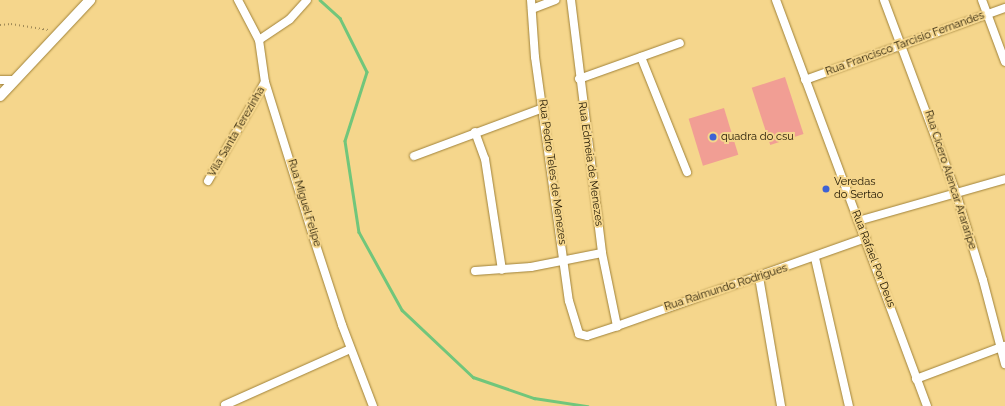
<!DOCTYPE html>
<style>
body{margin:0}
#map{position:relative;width:1005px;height:406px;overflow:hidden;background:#f5d68c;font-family:Raleway,sans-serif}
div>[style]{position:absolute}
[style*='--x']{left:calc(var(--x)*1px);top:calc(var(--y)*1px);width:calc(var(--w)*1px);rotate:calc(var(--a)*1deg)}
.green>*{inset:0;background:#f19e94;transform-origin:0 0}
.stream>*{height:2.5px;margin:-1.25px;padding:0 1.25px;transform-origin:1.25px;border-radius:1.25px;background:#71c67b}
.path>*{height:1.5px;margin-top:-0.75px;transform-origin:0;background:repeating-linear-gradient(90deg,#a28c57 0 1px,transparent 0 4px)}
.roads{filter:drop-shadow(0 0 1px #a08239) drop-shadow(0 0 1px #a08239)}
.minor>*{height:8px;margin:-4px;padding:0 4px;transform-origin:4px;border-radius:4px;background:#fff}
.tertiary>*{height:10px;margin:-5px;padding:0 5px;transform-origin:5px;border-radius:5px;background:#fff}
.dots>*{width:11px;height:11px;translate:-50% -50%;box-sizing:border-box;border:2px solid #f5d68c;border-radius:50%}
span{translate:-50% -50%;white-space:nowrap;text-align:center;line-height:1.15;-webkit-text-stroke:4px #f5d68c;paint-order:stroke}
.street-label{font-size:11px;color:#1e1501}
.poi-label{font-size:11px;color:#1e1501}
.left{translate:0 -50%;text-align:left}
</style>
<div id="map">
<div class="green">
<i style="left:785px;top:77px;width:60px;height:35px;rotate:72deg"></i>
<i style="left:724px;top:108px;width:49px;height:37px;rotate:73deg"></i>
</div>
<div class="stream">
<i style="--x:320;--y:0;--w:27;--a:42"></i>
<i style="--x:340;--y:18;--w:60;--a:63.4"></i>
<i style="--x:367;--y:72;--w:72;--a:107.7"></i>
<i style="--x:345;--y:141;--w:92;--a:81.3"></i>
<i style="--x:359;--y:232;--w:89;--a:61.1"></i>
<i style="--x:402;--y:310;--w:98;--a:43.3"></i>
<i style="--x:473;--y:377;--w:65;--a:19"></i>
<i style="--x:534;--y:398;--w:54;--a:8.6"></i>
</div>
<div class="path">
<i style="--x:0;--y:25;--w:11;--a:-5"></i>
<i style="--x:11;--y:24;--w:38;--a:9"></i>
</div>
<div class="roads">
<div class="minor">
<i style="--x:238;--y:0;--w:45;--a:62.3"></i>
<i style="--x:259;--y:40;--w:42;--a:81.9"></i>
<i style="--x:265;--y:82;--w:158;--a:72.7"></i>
<i style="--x:312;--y:233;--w:97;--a:71.9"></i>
<i style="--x:342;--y:325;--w:87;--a:69.1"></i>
<i style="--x:531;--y:0;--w:57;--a:86"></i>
<i style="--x:535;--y:57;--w:246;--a:82.1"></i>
<i style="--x:569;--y:301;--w:34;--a:73"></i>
<i style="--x:579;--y:334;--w:8;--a:14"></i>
<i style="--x:587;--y:336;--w:32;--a:-18"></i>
<i style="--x:617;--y:326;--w:264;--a:-19.5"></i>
<i style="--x:571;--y:0;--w:255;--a:83"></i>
<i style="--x:602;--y:253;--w:75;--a:78.4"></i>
<i style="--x:776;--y:0;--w:433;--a:69.6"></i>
<i style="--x:884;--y:0;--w:206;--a:69.5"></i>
<i style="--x:956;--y:193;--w:91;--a:72.8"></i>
<i style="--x:983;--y:280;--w:87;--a:75.3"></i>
<i style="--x:982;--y:0;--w:66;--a:69.6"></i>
<i style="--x:532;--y:9;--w:25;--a:-21"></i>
<i style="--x:259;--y:40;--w:37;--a:-34"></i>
<i style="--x:290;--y:19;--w:25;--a:-48"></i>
<i style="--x:641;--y:57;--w:124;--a:68.2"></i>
<i style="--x:579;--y:79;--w:107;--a:-19.6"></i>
<i style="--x:0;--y:80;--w:13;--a:0"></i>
<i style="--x:805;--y:80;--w:213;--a:-19.8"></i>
<i style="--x:475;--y:132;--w:29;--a:70"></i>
<i style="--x:485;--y:159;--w:112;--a:81.3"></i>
<i style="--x:414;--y:156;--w:138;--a:-20.4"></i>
<i style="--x:208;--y:181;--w:114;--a:-60.1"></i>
<i style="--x:858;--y:221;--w:153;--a:-15.9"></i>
<i style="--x:815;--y:258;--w:152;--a:77.1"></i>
<i style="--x:475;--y:271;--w:56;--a:-4.1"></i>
<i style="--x:531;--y:267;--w:72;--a:-11.2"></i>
<i style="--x:759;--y:277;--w:131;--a:80.3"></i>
<i style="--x:916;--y:379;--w:94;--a:-20.6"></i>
<i style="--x:225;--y:405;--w:137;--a:-24.1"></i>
</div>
<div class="tertiary">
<i style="--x:0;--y:96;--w:132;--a:-46.8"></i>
</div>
</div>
<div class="dots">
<i style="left:713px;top:137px;background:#3e62d4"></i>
<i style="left:826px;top:189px;background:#3e62d4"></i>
</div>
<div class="street-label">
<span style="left:905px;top:44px;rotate:-20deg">Rua Francisco Tarcisio Fernandes</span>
<span style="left:237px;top:132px;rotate:-60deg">Vila Santa Terezinha</span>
<span style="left:590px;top:164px;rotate:82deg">Rua Edmeia de Menezes</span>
<span style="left:552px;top:172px;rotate:82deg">Rua Pedro Teles de Menezes</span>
<span style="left:950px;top:180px;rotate:72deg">Rua Cicero Alencar Arararipe</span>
<span style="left:304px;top:203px;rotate:73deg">Rua Miguel Felipe</span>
<span style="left:873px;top:259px;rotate:69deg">Rua Rafael Por Deus</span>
<span style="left:726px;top:288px;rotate:-18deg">Rua Raimundo Rodrigues</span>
</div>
<div class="poi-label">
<span class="left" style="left:721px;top:137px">quadra do csu</span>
<span class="left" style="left:834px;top:189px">Veredas<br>do Sertao</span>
</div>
</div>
